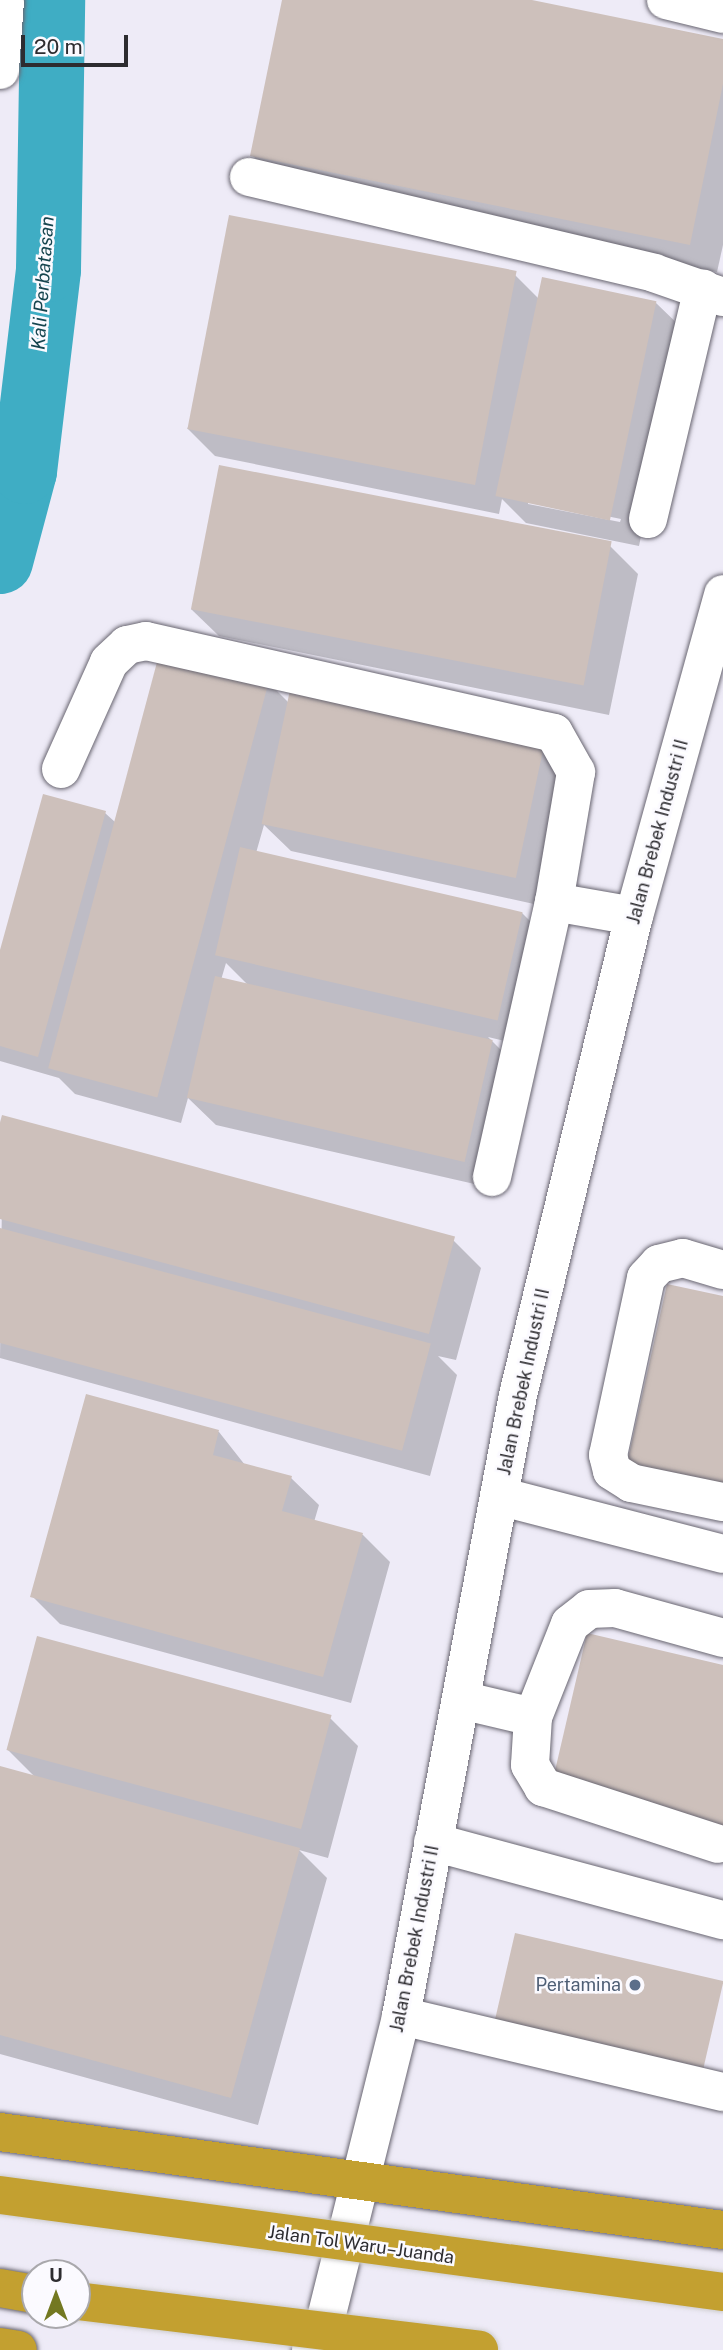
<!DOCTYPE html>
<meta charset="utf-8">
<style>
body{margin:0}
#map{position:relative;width:723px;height:2350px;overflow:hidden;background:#eeebf7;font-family:"Public Sans",sans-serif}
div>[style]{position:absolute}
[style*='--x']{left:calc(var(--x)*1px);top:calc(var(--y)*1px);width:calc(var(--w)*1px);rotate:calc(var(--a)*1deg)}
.shadow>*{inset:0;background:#0003}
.river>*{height:65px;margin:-32.5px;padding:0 32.5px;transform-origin:32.5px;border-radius:32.5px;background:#3fadc4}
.building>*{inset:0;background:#cdc0bb;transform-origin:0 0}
.roads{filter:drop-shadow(0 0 2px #696671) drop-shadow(0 0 2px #696671)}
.minor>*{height:38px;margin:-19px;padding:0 19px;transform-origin:19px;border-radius:19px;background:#fff}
.highway>*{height:38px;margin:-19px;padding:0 19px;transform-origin:19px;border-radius:19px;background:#c3a030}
.bridges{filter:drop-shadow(0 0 2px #cdcccd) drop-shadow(0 0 2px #cdcccd)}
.highway-bridge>*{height:38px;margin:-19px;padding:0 19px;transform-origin:19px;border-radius:19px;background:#c3a030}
.dots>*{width:19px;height:19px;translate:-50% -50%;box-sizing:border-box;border:4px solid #fbfaff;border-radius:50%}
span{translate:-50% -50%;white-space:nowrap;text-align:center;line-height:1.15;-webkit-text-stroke:5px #fbfaff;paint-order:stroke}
.street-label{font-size:18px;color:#2d2c30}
.service-label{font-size:18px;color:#4e5e75}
.right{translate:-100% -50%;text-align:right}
.water-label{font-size:19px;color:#16454f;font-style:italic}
.north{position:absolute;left:21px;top:2259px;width:70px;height:70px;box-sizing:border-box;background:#fbfaff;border:2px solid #a9a8ac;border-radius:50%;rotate:0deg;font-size:19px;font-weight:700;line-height:28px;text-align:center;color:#2d2c30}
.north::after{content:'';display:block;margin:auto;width:24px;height:32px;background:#737821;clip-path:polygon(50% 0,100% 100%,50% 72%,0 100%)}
.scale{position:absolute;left:21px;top:35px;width:107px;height:32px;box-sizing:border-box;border:4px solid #2d2c30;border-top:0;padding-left:9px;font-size:21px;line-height:24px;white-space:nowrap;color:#2d2c30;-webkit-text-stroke:5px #fbfaff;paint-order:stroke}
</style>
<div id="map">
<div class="shadow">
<i style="clip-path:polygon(284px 0,523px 0,723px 40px,723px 245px,717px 272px,280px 183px,252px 155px)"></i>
<i style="clip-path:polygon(evenodd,515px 275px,539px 299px,656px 303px,684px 330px,639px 546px,526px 523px,502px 499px,499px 514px,215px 456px,187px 428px,515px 275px,528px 500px,621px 519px,620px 522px,528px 504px,528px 500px)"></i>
<i style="clip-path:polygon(610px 546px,638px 574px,609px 715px,219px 636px,191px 609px)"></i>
<i style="clip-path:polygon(evenodd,268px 682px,289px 703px,543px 747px,571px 774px,543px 906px,291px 851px,264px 825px,256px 853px,522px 913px,550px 941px,525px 1046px,488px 1037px,520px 1069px,492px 1188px,216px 1125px,188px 1098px,181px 1123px,75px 1094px,59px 1078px,0 1061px,0 956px,105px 813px,115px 822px,268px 682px,226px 963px,249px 986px,221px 980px,226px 963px)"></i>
<i style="clip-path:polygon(3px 1117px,453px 1240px,481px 1268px,456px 1360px,438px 1356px,457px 1375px,430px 1476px,0 1358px)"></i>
<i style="clip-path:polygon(87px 1396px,219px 1432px,245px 1465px,291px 1478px,319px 1505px,314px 1522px,363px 1535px,390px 1562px,351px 1703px,60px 1624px,32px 1596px)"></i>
<i style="clip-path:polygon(38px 1639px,331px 1719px,358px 1746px,328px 1858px,299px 1850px,327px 1878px,258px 2125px,0 2054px,0 1768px,36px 1778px,8px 1750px)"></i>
</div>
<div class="river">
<i style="--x:0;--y:561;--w:93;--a:-75.1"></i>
<i style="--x:24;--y:471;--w:203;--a:-83.2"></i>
<i style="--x:48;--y:269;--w:269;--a:-89.1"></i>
</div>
<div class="building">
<i style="clip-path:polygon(282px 0,532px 0,723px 39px,723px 84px,690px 245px,250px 156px)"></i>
<i style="left:229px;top:215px;width:293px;height:218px;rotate:11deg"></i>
<i style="left:542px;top:277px;width:117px;height:224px;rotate:12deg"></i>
<i style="left:219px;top:465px;width:400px;height:147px;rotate:11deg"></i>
<i style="left:160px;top:651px;width:113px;height:432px;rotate:15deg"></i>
<i style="left:290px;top:690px;width:260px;height:137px;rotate:12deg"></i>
<i style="clip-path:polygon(43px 794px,106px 811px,38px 1057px,0 1046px,0 950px)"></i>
<i style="left:240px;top:847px;width:290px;height:111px;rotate:13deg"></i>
<i style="left:215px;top:976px;width:285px;height:125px;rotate:13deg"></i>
<i style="left:2px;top:1115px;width:469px;height:101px;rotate:15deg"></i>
<i style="left:0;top:1228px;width:446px;height:111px;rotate:15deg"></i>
<i style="clip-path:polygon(667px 1284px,723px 1296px,723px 1484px,627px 1463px)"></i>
<i style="clip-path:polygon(86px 1394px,219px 1430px,213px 1455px,292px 1476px,282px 1511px,363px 1533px,323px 1677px,30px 1597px)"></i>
<i style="clip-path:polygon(587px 1633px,723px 1665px,723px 1829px,551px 1788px)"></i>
<i style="left:37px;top:1636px;width:305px;height:118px;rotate:15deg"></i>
<i style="clip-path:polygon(0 1766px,300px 1848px,231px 2098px,0 2035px)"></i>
<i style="left:515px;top:1933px;width:214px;height:89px;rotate:13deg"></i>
</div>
<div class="roads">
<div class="minor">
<i style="--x:666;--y:0;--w:59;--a:13.8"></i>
<i style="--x:0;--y:70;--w:70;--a:-85.9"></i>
<i style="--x:249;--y:177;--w:416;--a:13.3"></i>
<i style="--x:654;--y:273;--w:73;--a:19.2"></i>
<i style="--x:648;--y:519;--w:237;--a:-76.6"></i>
<i style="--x:61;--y:769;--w:117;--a:-65.8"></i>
<i style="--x:109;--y:662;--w:25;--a:-43"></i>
<i style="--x:127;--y:645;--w:19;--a:-12"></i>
<i style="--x:146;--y:641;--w:418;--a:12.7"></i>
<i style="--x:554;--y:733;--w:45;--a:60.6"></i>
<i style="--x:576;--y:772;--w:132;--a:99.6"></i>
<i style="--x:492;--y:1177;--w:282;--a:-77.3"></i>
<i style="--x:554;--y:902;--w:81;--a:9.9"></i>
<i style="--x:723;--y:1270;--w:42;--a:-163.3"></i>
<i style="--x:683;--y:1258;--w:25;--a:166"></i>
<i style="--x:659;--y:1264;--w:19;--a:133"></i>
<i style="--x:646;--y:1278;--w:181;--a:102.1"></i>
<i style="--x:608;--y:1455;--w:16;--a:76"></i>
<i style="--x:612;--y:1471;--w:22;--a:32"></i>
<i style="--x:631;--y:1483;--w:94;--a:11.7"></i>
<i style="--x:499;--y:1496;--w:231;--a:14.5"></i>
<i style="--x:461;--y:1700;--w:74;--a:13.3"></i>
<i style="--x:533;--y:1717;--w:100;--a:-68.3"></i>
<i style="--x:570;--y:1624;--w:24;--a:-38"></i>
<i style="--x:589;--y:1609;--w:26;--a:-2"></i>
<i style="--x:615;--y:1608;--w:112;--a:15.5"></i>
<i style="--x:533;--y:1717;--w:48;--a:93.6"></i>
<i style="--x:530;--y:1765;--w:26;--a:59"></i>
<i style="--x:543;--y:1787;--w:184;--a:18"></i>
<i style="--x:433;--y:1842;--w:300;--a:15.1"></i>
<i style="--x:401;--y:2016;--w:331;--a:13.3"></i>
<i style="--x:311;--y:2350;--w:23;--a:-59"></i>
<i style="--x:323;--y:2330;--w:324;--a:-76"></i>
<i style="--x:401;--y:2016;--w:632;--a:-79.33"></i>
<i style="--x:518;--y:1395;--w:493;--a:-76.4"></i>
<i style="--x:634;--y:916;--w:334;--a:-74.5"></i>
</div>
<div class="highway">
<i style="--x:0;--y:2132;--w:730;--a:7.72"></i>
<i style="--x:0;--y:2288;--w:36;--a:10"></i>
<i style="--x:0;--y:2347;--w:18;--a:9"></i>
</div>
</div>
<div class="bridges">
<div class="highway-bridge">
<i style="--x:0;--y:2195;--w:729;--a:7.64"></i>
<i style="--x:77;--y:2301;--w:405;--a:6.9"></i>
</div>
</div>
<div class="dots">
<i style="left:635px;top:1985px;background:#5c6f8a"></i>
</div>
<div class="street-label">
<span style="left:658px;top:832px;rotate:-75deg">Jalan Brebek Industri II</span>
<span style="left:524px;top:1382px;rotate:-78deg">Jalan Brebek Industri II</span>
<span style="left:415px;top:1939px;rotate:-79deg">Jalan Brebek Industri II</span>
<span style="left:361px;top:2245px;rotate:8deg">Jalan Tol Waru–Juanda</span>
</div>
<div class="service-label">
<span class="right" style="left:621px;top:1985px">Pertamina</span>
</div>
<div class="water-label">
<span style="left:43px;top:283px;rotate:-86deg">Kali Perbatasan</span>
</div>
<div class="north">U</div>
<div class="scale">20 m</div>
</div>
